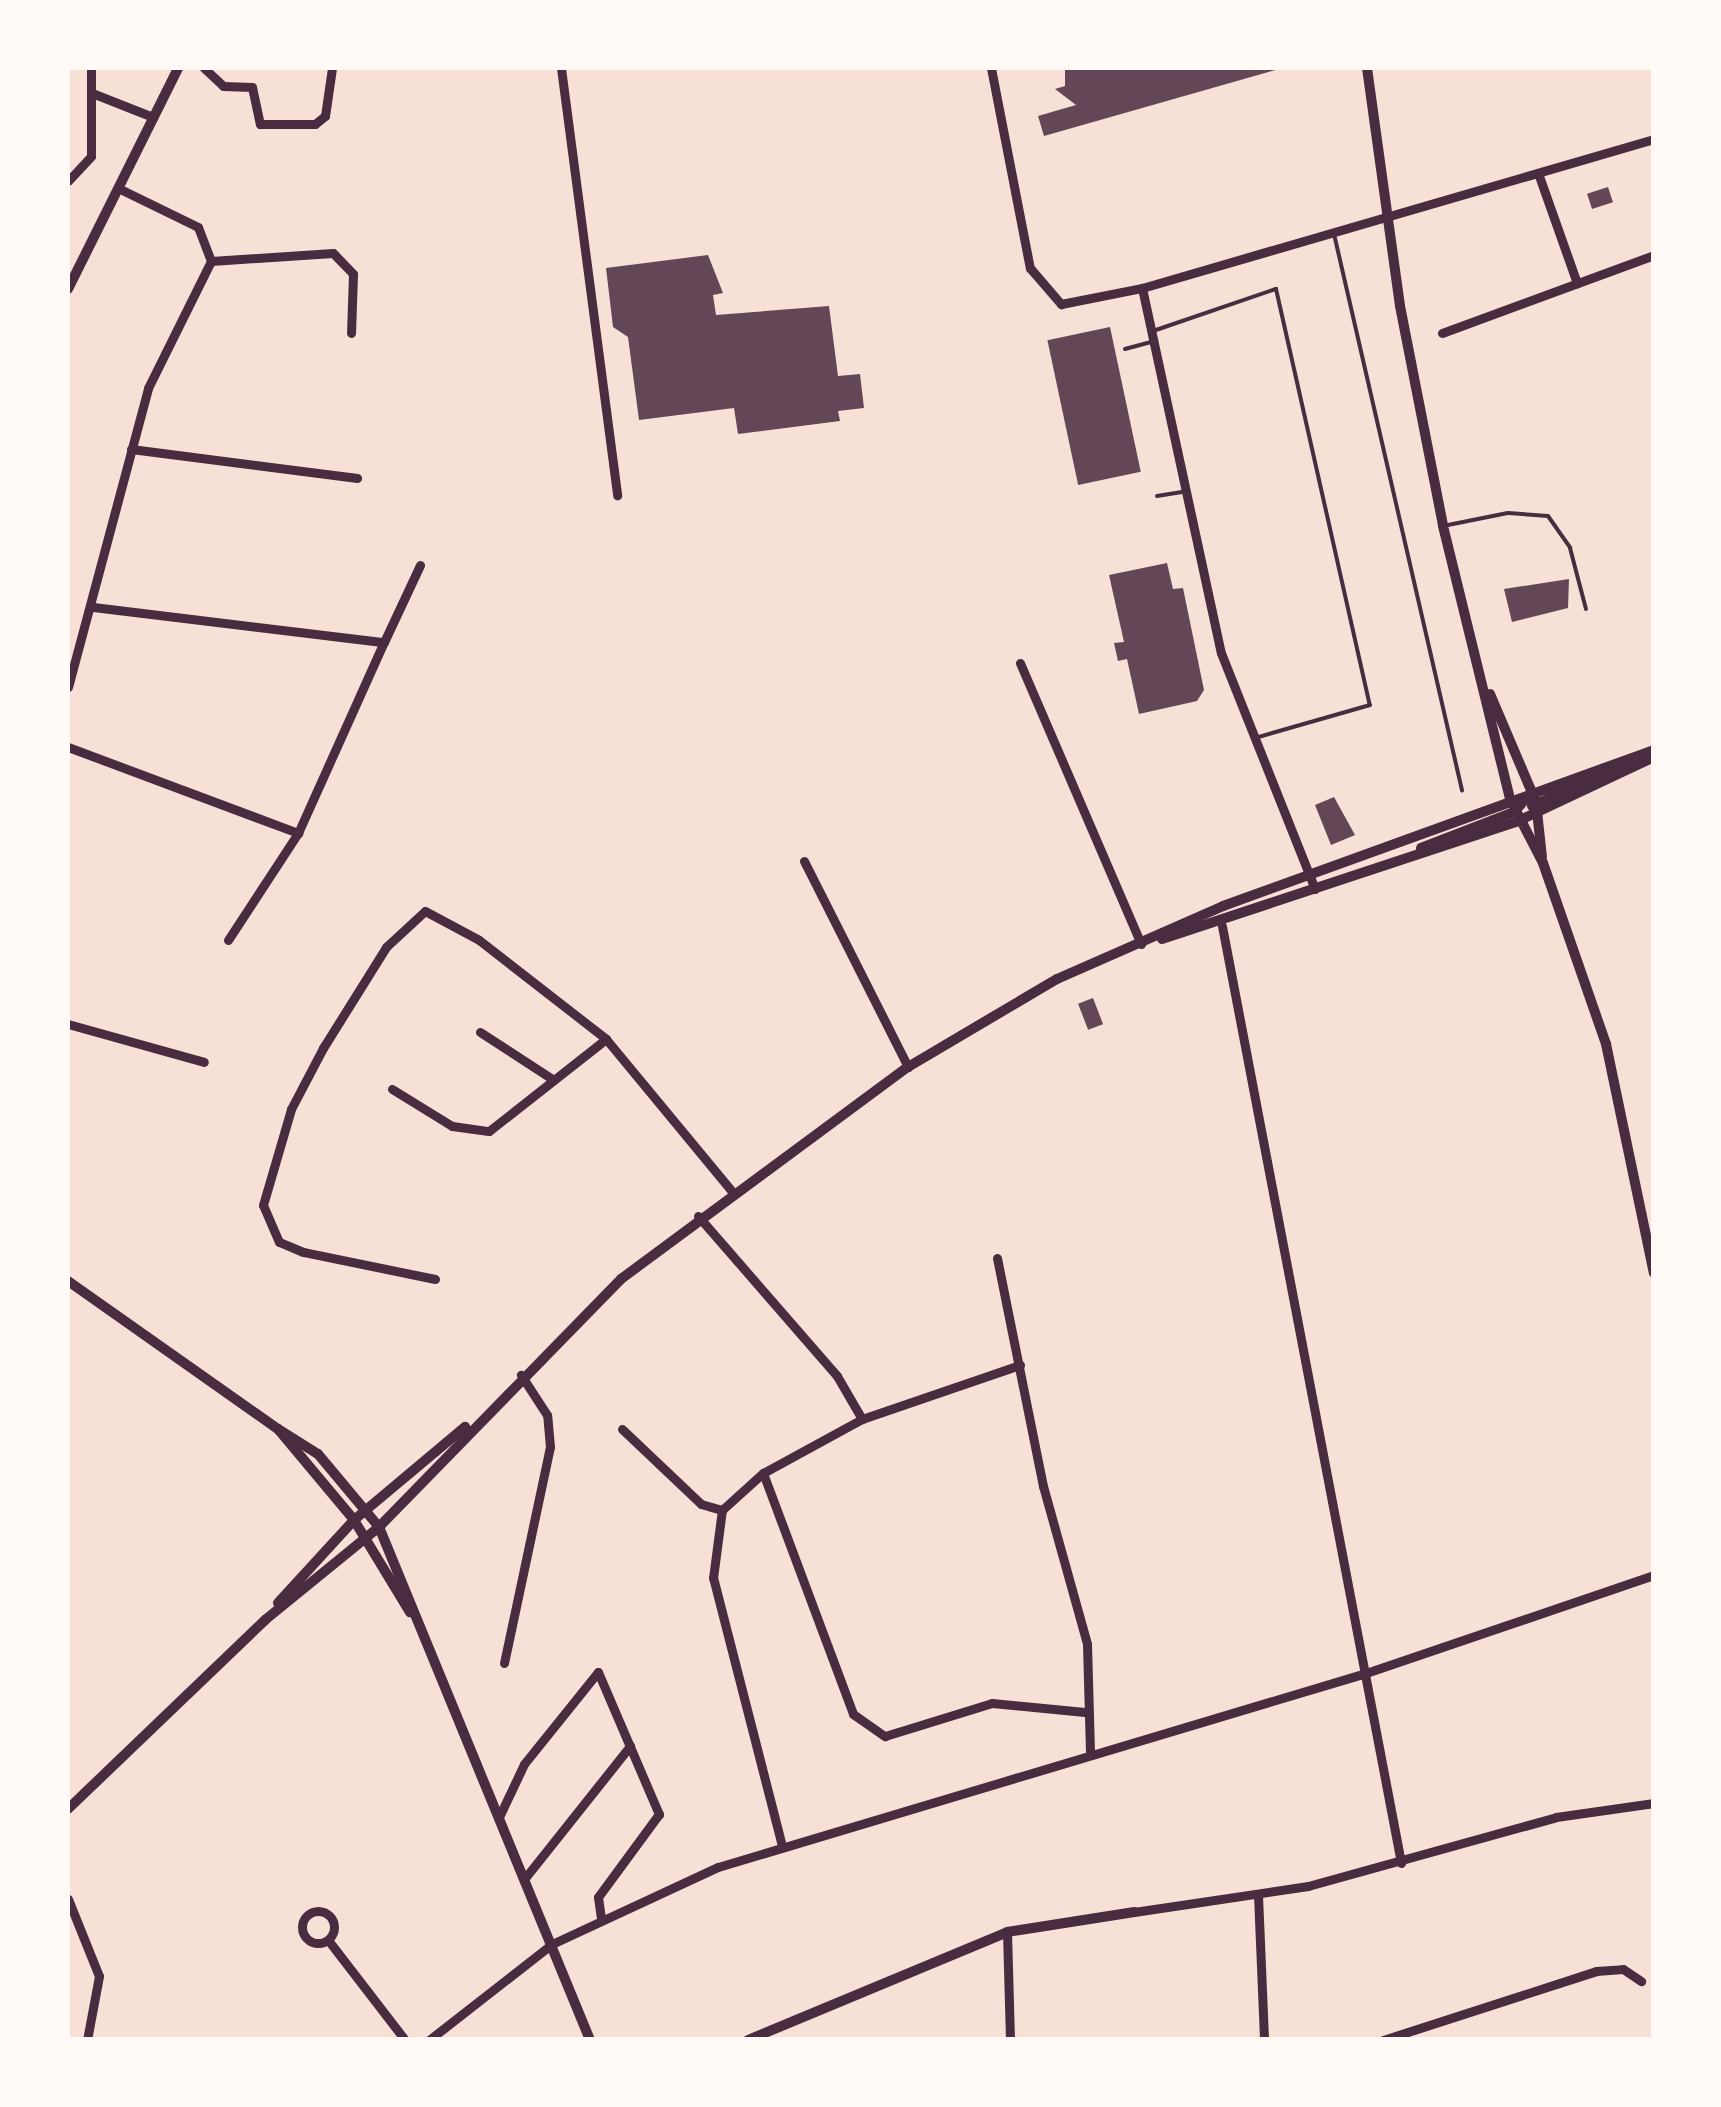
<!DOCTYPE html>
<style>
body{margin:0}
#map{position:relative;width:1721px;height:2107px;overflow:hidden;background:#f7e1d7;font-family:Rubik,sans-serif}
div>[style]{position:absolute}
[style*='--x']{left:calc(var(--x)*1px);top:calc(var(--y)*1px);width:calc(var(--w)*1px);rotate:calc(var(--a)*1deg)}
.building>*{inset:0;background:#644757;transform-origin:0 0}
.service>*{height:4px;margin:-2px;padding:0 2px;transform-origin:2px;border-radius:2px;background:#4a2c40}
.minor>*{height:9px;margin:-4.5px;padding:0 4.5px;transform-origin:4.5px;border-radius:4.5px;background:#4a2c40}
.minor>.ring{margin:-4.5px;padding:0;box-sizing:content-box;background:none;border:9px solid #4a2c40;border-radius:50%}
.tertiary>*{height:10px;margin:-5px;padding:0 5px;transform-origin:5px;border-radius:5px;background:#4a2c40}
span{translate:-50% -50%;white-space:nowrap;text-align:center;line-height:1.15;-webkit-text-stroke:8px #fffaf5;paint-order:stroke}
.frame{position:absolute;inset:0;border:70px solid #fffaf5;pointer-events:none}
</style>
<div id="map">
<div class="building">
<i style="clip-path:polygon(1065px 68px,1279px 68px,1279px 69px,1044px 136px,1038px 116px,1076px 105px,1055px 89px,1065px 86px)"></i>
<i style="left:1608px;top:187px;width:16px;height:22px;rotate:72deg"></i>
<i style="clip-path:polygon(708px 255px,723px 293px,713px 295px,716px 315px,829px 306px,838px 376px,860px 374px,864px 408px,838px 411px,840px 421px,738px 434px,734px 408px,639px 420px,628px 337px,613px 327px,606px 268px)"></i>
<i style="left:1110px;top:327px;width:148px;height:64px;rotate:78deg"></i>
<i style="clip-path:polygon(1167px 563px,1173px 589px,1183px 588px,1204px 690px,1197px 701px,1139px 714px,1127px 659px,1118px 661px,1114px 643px,1124px 642px,1109px 575px)"></i>
<i style="clip-path:polygon(1569px 579px,1568px 608px,1512px 622px,1504px 589px)"></i>
<i style="clip-path:polygon(1334px 797px,1355px 835px,1331px 845px,1315px 805px)"></i>
<i style="left:1093px;top:998px;width:28px;height:16px;rotate:69deg"></i>
</div>
<div class="service">
<i style="--x:1334;--y:234;--w:571;--a:77.04"></i>
<i style="--x:1153;--y:331;--w:130;--a:-18.9"></i>
<i style="--x:1276;--y:289;--w:426;--a:77.3"></i>
<i style="--x:1370;--y:705;--w:120;--a:164"></i>
<i style="--x:1125;--y:349;--w:27;--a:-15"></i>
<i style="--x:1157;--y:496;--w:30;--a:-9"></i>
<i style="--x:1443;--y:526;--w:66;--a:-11.3"></i>
<i style="--x:1508;--y:513;--w:40;--a:4.3"></i>
<i style="--x:1548;--y:516;--w:39;--a:55"></i>
<i style="--x:1570;--y:548;--w:63;--a:75.3"></i>
</div>
<div class="minor">
<i style="--x:204;--y:68;--w:26;--a:43"></i>
<i style="--x:223;--y:86;--w:29;--a:2"></i>
<i style="--x:252;--y:87;--w:38;--a:78"></i>
<i style="--x:260;--y:124;--w:55;--a:0"></i>
<i style="--x:315;--y:124;--w:13;--a:-39"></i>
<i style="--x:325;--y:116;--w:49;--a:-81.7"></i>
<i style="--x:561;--y:68;--w:431;--a:82.5"></i>
<i style="--x:991;--y:68;--w:204;--a:79"></i>
<i style="--x:1030;--y:268;--w:48;--a:49.3"></i>
<i style="--x:1061;--y:304;--w:83;--a:-11.2"></i>
<i style="--x:1142;--y:288;--w:533;--a:-16.23"></i>
<i style="--x:92;--y:93;--w:66;--a:21.5"></i>
<i style="--x:1538;--y:173;--w:117;--a:70.5"></i>
<i style="--x:68;--y:181;--w:34;--a:-47"></i>
<i style="--x:91;--y:156;--w:88;--a:-90"></i>
<i style="--x:211;--y:261;--w:122;--a:-3.8"></i>
<i style="--x:333;--y:253;--w:29;--a:46"></i>
<i style="--x:353;--y:274;--w:59;--a:91.9"></i>
<i style="--x:1142;--y:288;--w:373;--a:77.8"></i>
<i style="--x:1221;--y:653;--w:254;--a:68.3"></i>
<i style="--x:1442;--y:333;--w:226;--a:-20.2"></i>
<i style="--x:131;--y:449;--w:228;--a:7.3"></i>
<i style="--x:93;--y:607;--w:293;--a:6.9"></i>
<i style="--x:384;--y:642;--w:85;--a:-64.9"></i>
<i style="--x:1020;--y:663;--w:306;--a:66.7"></i>
<i style="--x:68;--y:687;--w:310;--a:-75"></i>
<i style="--x:148;--y:388;--w:142;--a:-63.6"></i>
<i style="--x:211;--y:261;--w:36;--a:-111"></i>
<i style="--x:198;--y:227;--w:89;--a:-154"></i>
<i style="--x:68;--y:747;--w:246;--a:20.5"></i>
<i style="--x:804;--y:861;--w:231;--a:63.2"></i>
<i style="--x:1222;--y:926;--w:954;--a:79.18"></i>
<i style="--x:228;--y:940;--w:128;--a:-56.8"></i>
<i style="--x:298;--y:833;--w:209;--a:-65.8"></i>
<i style="--x:68;--y:1024;--w:141;--a:15.6"></i>
<i style="--x:480;--y:1032;--w:88;--a:33"></i>
<i style="--x:392;--y:1089;--w:70;--a:31.7"></i>
<i style="--x:452;--y:1126;--w:37;--a:8"></i>
<i style="--x:489;--y:1131;--w:149;--a:-38.2"></i>
<i style="--x:698;--y:1216;--w:212;--a:49"></i>
<i style="--x:837;--y:1376;--w:50;--a:59.8"></i>
<i style="--x:997;--y:1258;--w:233;--a:78.6"></i>
<i style="--x:1043;--y:1486;--w:164;--a:74.4"></i>
<i style="--x:1087;--y:1644;--w:109;--a:88.4"></i>
<i style="--x:435;--y:1279;--w:135;--a:-168.4"></i>
<i style="--x:303;--y:1252;--w:26;--a:-157"></i>
<i style="--x:279;--y:1242;--w:40;--a:-113.4"></i>
<i style="--x:263;--y:1205;--w:100;--a:-73.7"></i>
<i style="--x:291;--y:1109;--w:69;--a:-62.3"></i>
<i style="--x:323;--y:1048;--w:119;--a:-58"></i>
<i style="--x:386;--y:947;--w:53;--a:-42.7"></i>
<i style="--x:425;--y:911;--w:61;--a:28.2"></i>
<i style="--x:479;--y:940;--w:161;--a:37.9"></i>
<i style="--x:606;--y:1039;--w:196;--a:50.4"></i>
<i style="--x:622;--y:1429;--w:109;--a:43.5"></i>
<i style="--x:701;--y:1504;--w:22;--a:16"></i>
<i style="--x:763;--y:1473;--w:257;--a:69.5"></i>
<i style="--x:853;--y:1714;--w:39;--a:35"></i>
<i style="--x:885;--y:1736;--w:112;--a:-17.1"></i>
<i style="--x:992;--y:1703;--w:93;--a:5.5"></i>
<i style="--x:504;--y:1663;--w:221;--a:-78"></i>
<i style="--x:550;--y:1447;--w:32;--a:-95"></i>
<i style="--x:547;--y:1415;--w:48;--a:-123"></i>
<i style="--x:499;--y:1817;--w:59;--a:-64.7"></i>
<i style="--x:524;--y:1764;--w:118;--a:-51.2"></i>
<i style="--x:598;--y:1672;--w:155;--a:66.8"></i>
<i style="--x:659;--y:1814;--w:103;--a:126.3"></i>
<i style="--x:598;--y:1897;--w:22;--a:82"></i>
<i style="--x:782;--y:1846;--w:277;--a:-104.4"></i>
<i style="--x:713;--y:1578;--w:69;--a:-82.5"></i>
<i style="--x:722;--y:1510;--w:55;--a:-42.1"></i>
<i style="--x:763;--y:1473;--w:113;--a:-28.6"></i>
<i style="--x:862;--y:1419;--w:167;--a:-18.9"></i>
<i style="--x:525;--y:1878;--w:169;--a:-51.5"></i>
<i style="--x:1258;--y:1895;--w:145;--a:87.6"></i>
<i style="--x:68;--y:1899;--w:83;--a:68.1"></i>
<i style="--x:99;--y:1976;--w:65;--a:100.6"></i>
<i class="ring" style="left:302px;top:1911px;width:23px;height:23px"></i>
<i style="--x:1134;--y:1912;--w:176;--a:-8.5"></i>
<i style="--x:1308;--y:1886;--w:257;--a:-15.5"></i>
<i style="--x:1556;--y:1817;--w:99;--a:-8.1"></i>
<i style="--x:1007;--y:1932;--w:108;--a:88.4"></i>
<i style="--x:328;--y:1940;--w:126;--a:52.4"></i>
<i style="--x:429;--y:2040;--w:156;--a:-38"></i>
<i style="--x:552;--y:1944;--w:183;--a:-24.9"></i>
<i style="--x:718;--y:1867;--w:676;--a:-16.67"></i>
<i style="--x:1366;--y:1673;--w:304;--a:-18.8"></i>
<i style="--x:1383;--y:2040;--w:224;--a:-17.9"></i>
<i style="--x:1596;--y:1971;--w:27;--a:-4"></i>
<i style="--x:1623;--y:1969;--w:22;--a:34"></i>
</div>
<div class="tertiary">
<i style="--x:1367;--y:68;--w:240;--a:82.1"></i>
<i style="--x:1400;--y:306;--w:224;--a:78.9"></i>
<i style="--x:1443;--y:526;--w:281;--a:76.2"></i>
<i style="--x:1510;--y:799;--w:72;--a:62.7"></i>
<i style="--x:1543;--y:863;--w:192;--a:70.8"></i>
<i style="--x:1606;--y:1044;--w:234;--a:78.2"></i>
<i style="--x:68;--y:289;--w:247;--a:-63.5"></i>
<i style="--x:1490;--y:694;--w:117;--a:66.9"></i>
<i style="--x:1536;--y:802;--w:55;--a:83.8"></i>
<i style="--x:1532;--y:806;--w:98;--a:-24.7"></i>
<i style="--x:1421;--y:848;--w:100;--a:-21.2"></i>
<i style="--x:1514;--y:812;--w:27;--a:-48"></i>
<i style="--x:1162;--y:939;--w:375;--a:-18.3"></i>
<i style="--x:1518;--y:821;--w:150;--a:-25.2"></i>
<i style="--x:68;--y:1281;--w:257;--a:35.2"></i>
<i style="--x:278;--y:1429;--w:119;--a:50.1"></i>
<i style="--x:354;--y:1520;--w:108;--a:58.7"></i>
<i style="--x:278;--y:1429;--w:47;--a:32"></i>
<i style="--x:318;--y:1454;--w:95;--a:50.1"></i>
<i style="--x:379;--y:1527;--w:555;--a:67.64"></i>
<i style="--x:278;--y:1603;--w:113;--a:-47.5"></i>
<i style="--x:354;--y:1520;--w:145;--a:-40"></i>
<i style="--x:68;--y:1809;--w:273;--a:-43.8"></i>
<i style="--x:265;--y:1620;--w:147;--a:-39.2"></i>
<i style="--x:379;--y:1527;--w:347;--a:-45.7"></i>
<i style="--x:621;--y:1279;--w:357;--a:-36.5"></i>
<i style="--x:908;--y:1067;--w:173;--a:-30.6"></i>
<i style="--x:1057;--y:979;--w:181;--a:-23.7"></i>
<i style="--x:1223;--y:906;--w:458;--a:-19.9"></i>
<i style="--x:748;--y:2040;--w:281;--a:-22.6"></i>
<i style="--x:1007;--y:1932;--w:129;--a:-8.9"></i>
</div>
<div class="frame"></div>
</div>
